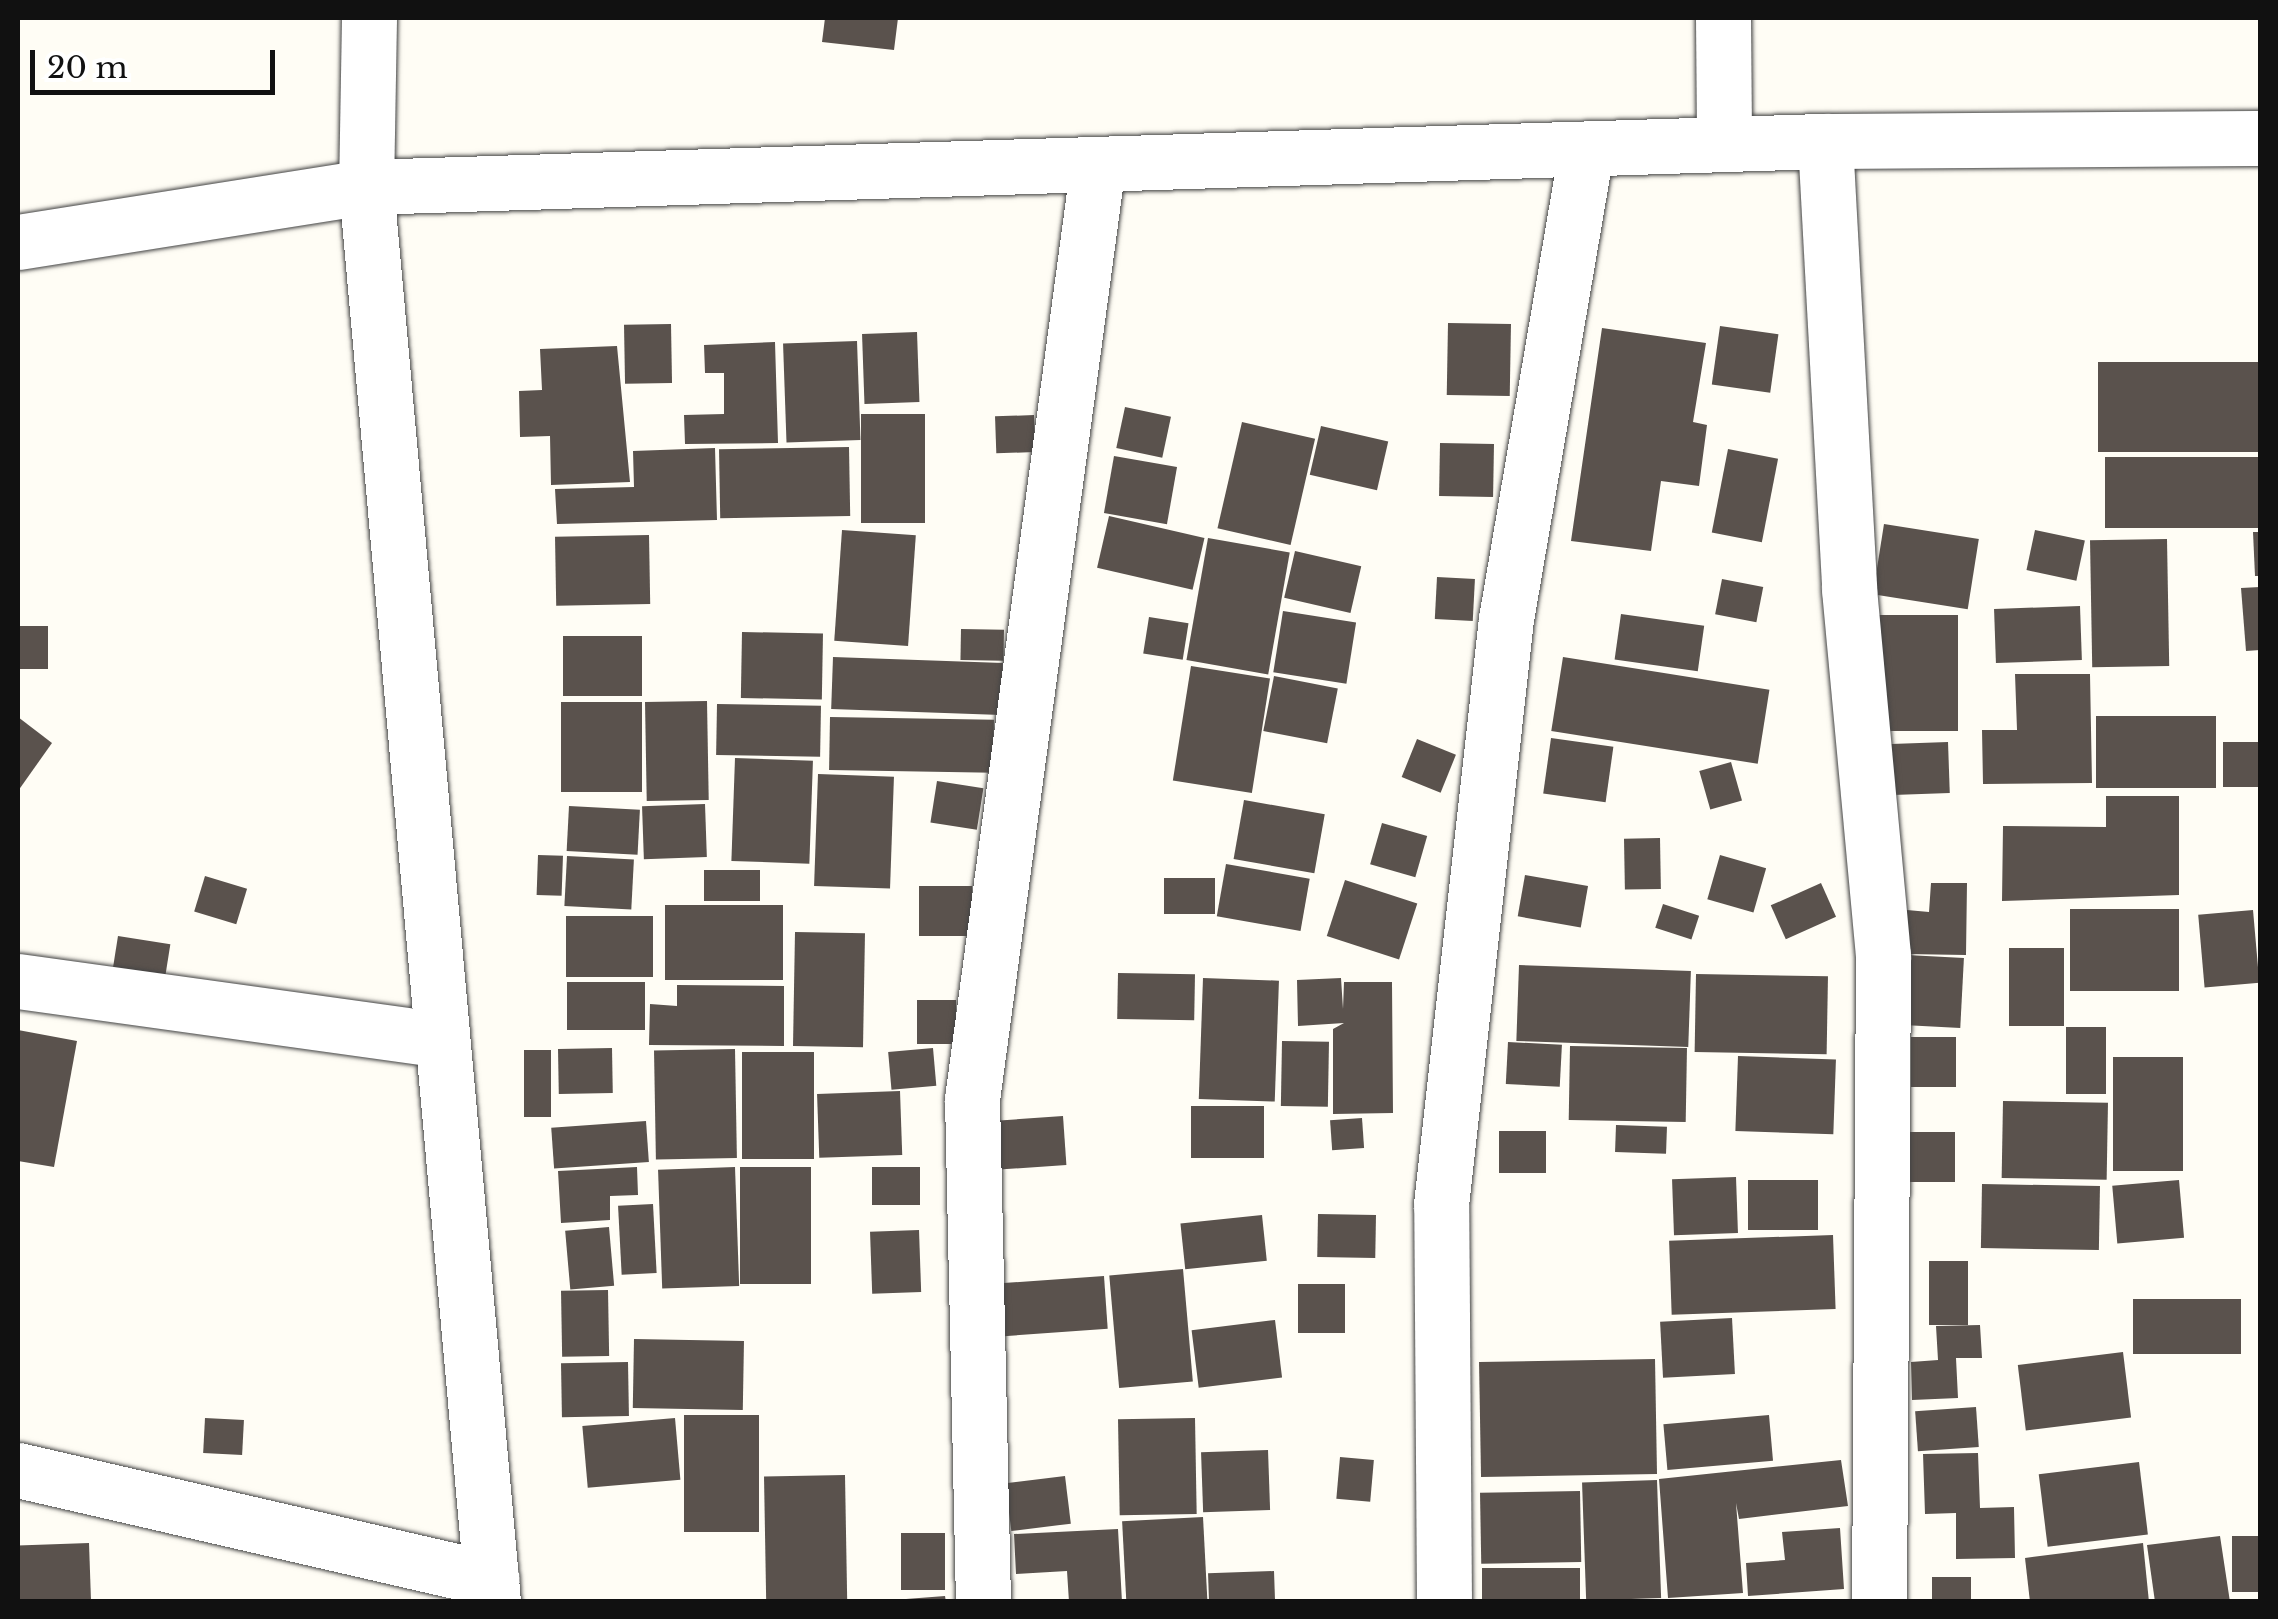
<!DOCTYPE html>
<style>
body{margin:0}
#map{position:relative;width:2278px;height:1619px;overflow:hidden;background:#fffdf5;font-family:"Libre Baskerville",serif}
div>[style]{position:absolute}
[style*='--x']{left:calc(var(--x)*1px);top:calc(var(--y)*1px);width:calc(var(--w)*1px);rotate:calc(var(--a)*1deg)}
.building>*{inset:0;background:#5a524d;transform-origin:0 0}
.roads{filter:drop-shadow(0 0 2px #444) drop-shadow(0 0 2px #444)}
.minor>*{height:55px;margin:-27.5px;padding:0 27.5px;transform-origin:27.5px;border-radius:27.5px;background:#fff}
.tertiary>*{height:55px;margin:-27.5px;padding:0 27.5px;transform-origin:27.5px;border-radius:27.5px;background:#fff}
span{translate:-50% -50%;white-space:nowrap;text-align:center;line-height:1.15;-webkit-text-stroke:10px #fff;paint-order:stroke}
.frame{position:absolute;inset:0;border:20px solid #111;pointer-events:none}
.scale{position:absolute;left:30px;top:50px;width:245px;height:45px;box-sizing:border-box;border:5px solid #111;border-top:0;padding-left:12px;font-size:30px;line-height:35px;white-space:nowrap;color:#111;-webkit-text-stroke:8px #fff;paint-order:stroke}
</style>
<div id="map">
<div class="building">
<i style="clip-path:polygon(825px 18px,898px 18px,894px 50px,822px 42px)"></i>
<i style="left:1448px;top:323px;width:63px;height:72px;rotate:1deg"></i>
<i style="left:671px;top:324px;width:59px;height:47px;rotate:89deg"></i>
<i style="left:1720px;top:326px;width:59px;height:59px;rotate:8deg"></i>
<i style="clip-path:polygon(1602px 328px,1706px 343px,1693px 422px,1707px 425px,1699px 486px,1661px 481px,1651px 551px,1571px 541px)"></i>
<i style="left:917px;top:332px;width:70px;height:55px;rotate:88deg"></i>
<i style="left:857px;top:341px;width:99px;height:74px;rotate:88deg"></i>
<i style="clip-path:polygon(775px 342px,778px 443px,685px 444px,684px 415px,724px 414px,724px 373px,705px 373px,704px 345px)"></i>
<i style="clip-path:polygon(617px 346px,630px 482px,551px 485px,550px 436px,520px 437px,519px 391px,542px 390px,540px 349px)"></i>
<i style="left:2260px;top:362px;width:90px;height:162px;rotate:90deg"></i>
<i style="left:1125px;top:407px;width:47px;height:42px;rotate:12deg"></i>
<i style="left:861px;top:414px;width:64px;height:109px"></i>
<i style="left:1034px;top:415px;width:37px;height:39px;rotate:88deg"></i>
<i style="left:1242px;top:422px;width:75px;height:109px;rotate:13deg"></i>
<i style="left:1321px;top:426px;width:69px;height:50px;rotate:13deg"></i>
<i style="left:1440px;top:443px;width:54px;height:53px;rotate:1deg"></i>
<i style="left:849px;top:447px;width:69px;height:130px;rotate:89deg"></i>
<i style="clip-path:polygon(715px 448px,717px 520px,557px 524px,555px 489px,634px 487px,633px 451px)"></i>
<i style="left:1728px;top:449px;width:51px;height:85px;rotate:11deg"></i>
<i style="left:1114px;top:456px;width:64px;height:58px;rotate:10deg"></i>
<i style="left:2260px;top:457px;width:71px;height:155px;rotate:90deg"></i>
<i style="left:1109px;top:516px;width:98px;height:53px;rotate:13deg"></i>
<i style="left:1884px;top:524px;width:96px;height:71px;rotate:9deg"></i>
<i style="left:842px;top:530px;width:74px;height:111px;rotate:4deg"></i>
<i style="left:2035px;top:530px;width:51px;height:41px;rotate:12deg"></i>
<i style="clip-path:polygon(2253px 532px,2260px 532px,2260px 576px,2255px 576px)"></i>
<i style="left:649px;top:535px;width:69px;height:94px;rotate:89deg"></i>
<i style="left:1208px;top:538px;width:83px;height:124px;rotate:10deg"></i>
<i style="left:2167px;top:539px;width:127px;height:77px;rotate:89deg"></i>
<i style="left:1295px;top:551px;width:68px;height:48px;rotate:13deg"></i>
<i style="left:1437px;top:577px;width:38px;height:42px;rotate:3deg"></i>
<i style="left:1722px;top:579px;width:42px;height:36px;rotate:11deg"></i>
<i style="clip-path:polygon(2260px 587px,2260px 650px,2246px 651px,2241px 588px)"></i>
<i style="left:2080px;top:606px;width:54px;height:86px;rotate:88deg"></i>
<i style="left:1283px;top:611px;width:74px;height:62px;rotate:9deg"></i>
<i style="left:1621px;top:614px;width:84px;height:46px;rotate:8deg"></i>
<i style="left:1958px;top:615px;width:116px;height:79px;rotate:90deg"></i>
<i style="left:1149px;top:617px;width:40px;height:37px;rotate:9deg"></i>
<i style="left:18px;top:626px;width:30px;height:43px"></i>
<i style="left:961px;top:629px;width:43px;height:31px;rotate:1deg"></i>
<i style="left:742px;top:632px;width:81px;height:66px;rotate:1deg"></i>
<i style="left:563px;top:636px;width:79px;height:60px"></i>
<i style="left:833px;top:657px;width:170px;height:52px;rotate:2deg"></i>
<i style="left:1563px;top:657px;width:209px;height:75px;rotate:9deg"></i>
<i style="left:1191px;top:666px;width:80px;height:116px;rotate:9deg"></i>
<i style="clip-path:polygon(2015px 674px,2090px 674px,2092px 783px,1983px 784px,1982px 730px,2017px 730px)"></i>
<i style="left:1274px;top:676px;width:65px;height:56px;rotate:11deg"></i>
<i style="left:707px;top:701px;width:99px;height:62px;rotate:89deg"></i>
<i style="left:561px;top:702px;width:81px;height:90px"></i>
<i style="left:717px;top:704px;width:104px;height:51px;rotate:1deg"></i>
<i style="left:2096px;top:716px;width:120px;height:72px"></i>
<i style="clip-path:polygon(18px 717px,52px 743px,18px 791px)"></i>
<i style="left:830px;top:717px;width:164px;height:53px;rotate:1deg"></i>
<i style="left:1551px;top:738px;width:63px;height:56px;rotate:8deg"></i>
<i style="left:1417px;top:739px;width:42px;height:41px;rotate:22deg"></i>
<i style="left:1948px;top:742px;width:51px;height:64px;rotate:88deg"></i>
<i style="left:2260px;top:742px;width:45px;height:37px;rotate:90deg"></i>
<i style="left:735px;top:758px;width:78px;height:103px;rotate:2deg"></i>
<i style="left:1731px;top:762px;width:40px;height:33px;rotate:74deg"></i>
<i style="left:818px;top:774px;width:76px;height:112px;rotate:2deg"></i>
<i style="left:937px;top:781px;width:47px;height:42px;rotate:9deg"></i>
<i style="clip-path:polygon(2106px 796px,2179px 796px,2179px 895px,2002px 901px,2003px 826px,2106px 827px)"></i>
<i style="left:1244px;top:800px;width:82px;height:60px;rotate:10deg"></i>
<i style="left:705px;top:804px;width:53px;height:63px;rotate:88deg"></i>
<i style="left:569px;top:806px;width:71px;height:45px;rotate:3deg"></i>
<i style="left:1382px;top:823px;width:47px;height:43px;rotate:16deg"></i>
<i style="left:1660px;top:838px;width:51px;height:36px;rotate:89deg"></i>
<i style="left:538px;top:855px;width:25px;height:40px;rotate:2deg"></i>
<i style="left:1720px;top:855px;width:48px;height:46px;rotate:16deg"></i>
<i style="left:567px;top:856px;width:67px;height:50px;rotate:3deg"></i>
<i style="left:1226px;top:864px;width:85px;height:53px;rotate:10deg"></i>
<i style="left:704px;top:870px;width:56px;height:31px"></i>
<i style="left:1525px;top:875px;width:64px;height:42px;rotate:10deg"></i>
<i style="left:205px;top:876px;width:44px;height:37px;rotate:17deg"></i>
<i style="left:1164px;top:878px;width:51px;height:36px"></i>
<i style="left:1345px;top:880px;width:76px;height:59px;rotate:18deg"></i>
<i style="left:1821px;top:883px;width:37px;height:55px;rotate:66deg"></i>
<i style="clip-path:polygon(1931px 883px,1967px 883px,1966px 955px,1905px 954px,1907px 910px,1929px 912px)"></i>
<i style="left:919px;top:886px;width:53px;height:50px"></i>
<i style="left:1663px;top:904px;width:38px;height:25px;rotate:18deg"></i>
<i style="left:665px;top:905px;width:118px;height:75px"></i>
<i style="left:2070px;top:909px;width:109px;height:82px"></i>
<i style="left:2253px;top:910px;width:73px;height:55px;rotate:85deg"></i>
<i style="left:566px;top:916px;width:87px;height:61px"></i>
<i style="left:795px;top:932px;width:70px;height:114px;rotate:1deg"></i>
<i style="left:118px;top:936px;width:53px;height:41px;rotate:9deg"></i>
<i style="left:2009px;top:948px;width:55px;height:78px"></i>
<i style="left:1907px;top:955px;width:57px;height:70px;rotate:3deg"></i>
<i style="left:1519px;top:965px;width:172px;height:76px;rotate:2deg"></i>
<i style="left:1118px;top:973px;width:77px;height:46px;rotate:1deg"></i>
<i style="left:1696px;top:974px;width:132px;height:78px;rotate:1deg"></i>
<i style="left:1203px;top:978px;width:76px;height:121px;rotate:2deg"></i>
<i style="clip-path:polygon(1341px 978px,1343px 1009px,1344px 982px,1392px 982px,1393px 1113px,1333px 1114px,1333px 1029px,1344px 1023px,1298px 1026px,1297px 980px)"></i>
<i style="left:645px;top:982px;width:48px;height:78px;rotate:90deg"></i>
<i style="clip-path:polygon(677px 985px,784px 986px,784px 1046px,649px 1045px,650px 1004px,677px 1006px)"></i>
<i style="left:917px;top:1000px;width:39px;height:44px"></i>
<i style="left:2066px;top:1027px;width:40px;height:67px"></i>
<i style="clip-path:polygon(18px 1030px,77px 1041px,54px 1167px,18px 1161px)"></i>
<i style="left:1956px;top:1037px;width:50px;height:45px;rotate:90deg"></i>
<i style="left:1282px;top:1041px;width:47px;height:65px;rotate:1deg"></i>
<i style="left:1508px;top:1042px;width:54px;height:42px;rotate:3deg"></i>
<i style="left:1570px;top:1046px;width:117px;height:74px;rotate:1deg"></i>
<i style="left:612px;top:1048px;width:45px;height:54px;rotate:89deg"></i>
<i style="left:933px;top:1048px;width:38px;height:45px;rotate:85deg"></i>
<i style="left:735px;top:1049px;width:109px;height:81px;rotate:89deg"></i>
<i style="left:524px;top:1050px;width:27px;height:67px"></i>
<i style="left:814px;top:1052px;width:107px;height:72px;rotate:90deg"></i>
<i style="left:1738px;top:1056px;width:98px;height:75px;rotate:2deg"></i>
<i style="left:2113px;top:1057px;width:70px;height:114px"></i>
<i style="left:900px;top:1091px;width:64px;height:83px;rotate:88deg"></i>
<i style="left:2003px;top:1101px;width:105px;height:77px;rotate:1deg"></i>
<i style="left:1191px;top:1106px;width:73px;height:52px"></i>
<i style="left:1063px;top:1116px;width:49px;height:67px;rotate:86deg"></i>
<i style="left:1362px;top:1118px;width:30px;height:32px;rotate:86deg"></i>
<i style="left:646px;top:1121px;width:41px;height:95px;rotate:86deg"></i>
<i style="left:1616px;top:1125px;width:51px;height:27px;rotate:2deg"></i>
<i style="left:1546px;top:1131px;width:42px;height:47px;rotate:90deg"></i>
<i style="left:1903px;top:1132px;width:52px;height:50px"></i>
<i style="clip-path:polygon(637px 1167px,638px 1195px,610px 1196px,610px 1220px,561px 1223px,558px 1171px)"></i>
<i style="left:735px;top:1167px;width:119px;height:77px;rotate:88deg"></i>
<i style="left:811px;top:1167px;width:117px;height:71px;rotate:90deg"></i>
<i style="left:872px;top:1167px;width:48px;height:38px"></i>
<i style="left:1736px;top:1177px;width:56px;height:64px;rotate:88deg"></i>
<i style="left:1818px;top:1180px;width:50px;height:70px;rotate:90deg"></i>
<i style="left:2179px;top:1180px;width:58px;height:67px;rotate:85deg"></i>
<i style="left:1982px;top:1184px;width:118px;height:64px;rotate:1deg"></i>
<i style="left:653px;top:1204px;width:69px;height:35px;rotate:87deg"></i>
<i style="left:1318px;top:1214px;width:58px;height:43px;rotate:1deg"></i>
<i style="left:1262px;top:1215px;width:46px;height:82px;rotate:84deg"></i>
<i style="left:609px;top:1227px;width:59px;height:44px;rotate:85deg"></i>
<i style="left:919px;top:1230px;width:62px;height:49px;rotate:88deg"></i>
<i style="left:1833px;top:1235px;width:74px;height:164px;rotate:88deg"></i>
<i style="left:1929px;top:1261px;width:39px;height:64px"></i>
<i style="left:1183px;top:1269px;width:113px;height:74px;rotate:85deg"></i>
<i style="left:1104px;top:1276px;width:53px;height:108px;rotate:86deg"></i>
<i style="left:1298px;top:1284px;width:47px;height:49px"></i>
<i style="left:608px;top:1290px;width:66px;height:47px;rotate:89deg"></i>
<i style="left:2133px;top:1299px;width:108px;height:55px"></i>
<i style="left:1732px;top:1318px;width:56px;height:72px;rotate:87deg"></i>
<i style="left:1275px;top:1320px;width:58px;height:84px;rotate:83deg"></i>
<i style="clip-path:polygon(1980px 1325px,1982px 1358px,1956px 1358px,1958px 1398px,1912px 1400px,1911px 1362px,1938px 1360px,1936px 1326px)"></i>
<i style="left:634px;top:1339px;width:110px;height:69px;rotate:1deg"></i>
<i style="left:2123px;top:1352px;width:66px;height:106px;rotate:83deg"></i>
<i style="left:1655px;top:1359px;width:115px;height:176px;rotate:89deg"></i>
<i style="left:628px;top:1362px;width:54px;height:67px;rotate:89deg"></i>
<i style="left:1976px;top:1407px;width:40px;height:61px;rotate:86deg"></i>
<i style="left:684px;top:1415px;width:75px;height:117px"></i>
<i style="left:1769px;top:1415px;width:46px;height:106px;rotate:85deg"></i>
<i style="left:205px;top:1418px;width:39px;height:35px;rotate:3deg"></i>
<i style="left:675px;top:1418px;width:62px;height:93px;rotate:85deg"></i>
<i style="left:1195px;top:1418px;width:96px;height:77px;rotate:89deg"></i>
<i style="left:1268px;top:1450px;width:60px;height:67px;rotate:88deg"></i>
<i style="clip-path:polygon(1978px 1453px,1980px 1508px,2014px 1507px,2015px 1558px,1956px 1559px,1956px 1513px,1925px 1514px,1923px 1454px)"></i>
<i style="left:1340px;top:1457px;width:34px;height:42px;rotate:5deg"></i>
<i style="clip-path:polygon(1841px 1460px,1848px 1506px,1739px 1519px,1736px 1503px,1743px 1593px,1668px 1598px,1659px 1479px)"></i>
<i style="left:2139px;top:1462px;width:73px;height:101px;rotate:83deg"></i>
<i style="left:845px;top:1475px;width:127px;height:81px;rotate:89deg"></i>
<i style="left:1065px;top:1476px;width:48px;height:60px;rotate:83deg"></i>
<i style="left:1657px;top:1480px;width:118px;height:75px;rotate:88deg"></i>
<i style="left:1580px;top:1491px;width:71px;height:100px;rotate:89deg"></i>
<i style="left:1203px;top:1517px;width:85px;height:81px;rotate:87deg"></i>
<i style="clip-path:polygon(1840px 1528px,1844px 1589px,1748px 1596px,1746px 1563px,1785px 1560px,1782px 1532px)"></i>
<i style="clip-path:polygon(1118px 1529px,1122px 1602px,1069px 1602px,1067px 1571px,1016px 1574px,1014px 1534px)"></i>
<i style="left:901px;top:1533px;width:44px;height:57px"></i>
<i style="clip-path:polygon(2220px 1536px,2230px 1602px,2155px 1602px,2147px 1545px)"></i>
<i style="left:2260px;top:1536px;width:56px;height:28px;rotate:90deg"></i>
<i style="left:89px;top:1543px;width:59px;height:71px;rotate:88deg"></i>
<i style="clip-path:polygon(2143px 1543px,2149px 1602px,2030px 1602px,2025px 1558px)"></i>
<i style="left:1482px;top:1568px;width:98px;height:34px"></i>
<i style="left:1274px;top:1571px;width:31px;height:66px;rotate:88deg"></i>
<i style="left:1932px;top:1577px;width:39px;height:25px"></i>
<i style="clip-path:polygon(945px 1596px,946px 1602px,906px 1602px,906px 1599px)"></i>
</div>
<div class="roads">
<div class="minor">
<i style="--x:369;--y:18;--w:169;--a:91"></i>
<i style="--x:366;--y:187;--w:1421;--a:84.87"></i>
<i style="--x:1723;--y:18;--w:125;--a:89.5"></i>
<i style="--x:1825;--y:141;--w:449;--a:86.9"></i>
<i style="--x:1849;--y:589;--w:368;--a:84.7"></i>
<i style="--x:1883;--y:955;--w:647;--a:90.35"></i>
<i style="--x:18;--y:981;--w:427;--a:7.9"></i>
<i style="--x:18;--y:1470;--w:486;--a:13"></i>
<i style="--x:983;--y:1602;--w:503;--a:-91.25"></i>
<i style="--x:972;--y:1099;--w:943;--a:-82.33"></i>
<i style="--x:1444;--y:1602;--w:397;--a:-90.4"></i>
<i style="--x:1441;--y:1205;--w:590;--a:-83.67"></i>
<i style="--x:1506;--y:619;--w:477;--a:-80.3"></i>
</div>
<div class="tertiary">
<i style="--x:18;--y:242;--w:352;--a:-9"></i>
<i style="--x:366;--y:187;--w:1460;--a:-1.81"></i>
<i style="--x:1825;--y:141;--w:435;--a:-0.4"></i>
</div>
</div>
<div class="frame"></div>
<div class="scale">20 m</div>
</div>
